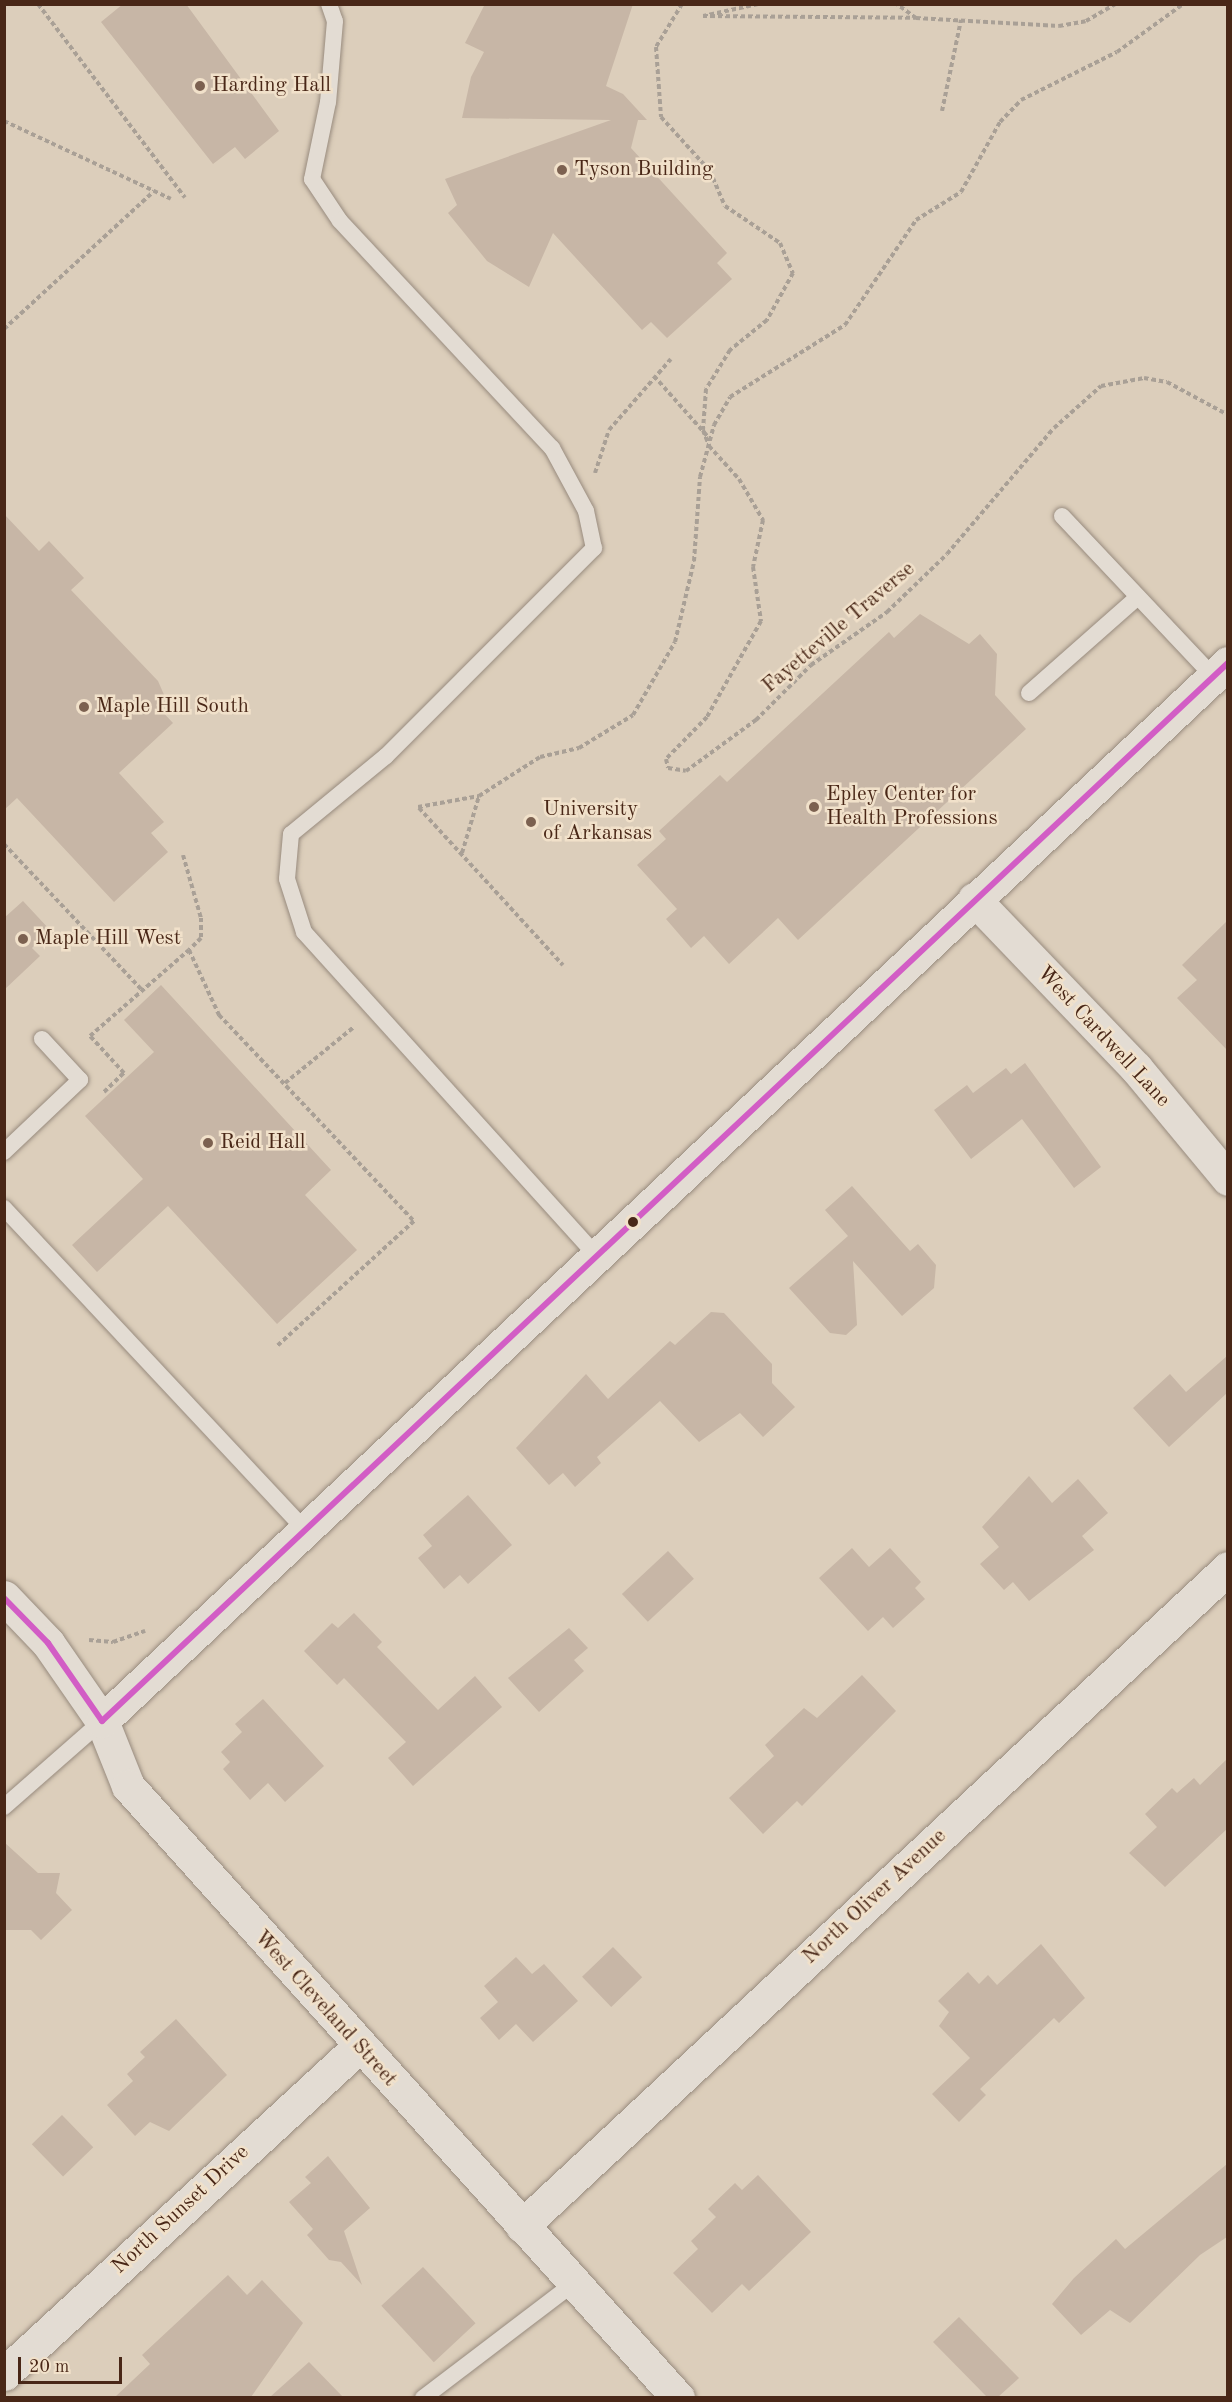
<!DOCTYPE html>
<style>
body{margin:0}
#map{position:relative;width:1232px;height:2402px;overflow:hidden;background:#dccebb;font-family:"Old Standard TT",serif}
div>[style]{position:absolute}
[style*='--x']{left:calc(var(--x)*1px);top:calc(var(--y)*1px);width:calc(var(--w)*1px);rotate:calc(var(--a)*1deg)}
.building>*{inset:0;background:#c7b6a6;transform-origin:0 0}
.path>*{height:4px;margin-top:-2px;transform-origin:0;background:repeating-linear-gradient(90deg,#a9a096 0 4.5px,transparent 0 7.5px)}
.roads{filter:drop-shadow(0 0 2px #988b7e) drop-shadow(0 0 2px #988b7e)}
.lane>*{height:16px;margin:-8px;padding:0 8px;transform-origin:8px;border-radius:8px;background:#e3dcd3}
.street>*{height:33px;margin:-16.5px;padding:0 16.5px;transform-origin:16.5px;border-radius:16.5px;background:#e3dcd3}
.secondary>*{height:33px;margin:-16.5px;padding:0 16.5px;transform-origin:16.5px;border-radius:16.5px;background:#e3dcd3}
.bus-1>*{height:6px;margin:-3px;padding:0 3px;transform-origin:3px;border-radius:3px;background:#d25dc5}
.dots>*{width:16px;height:16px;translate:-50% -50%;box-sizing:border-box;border:3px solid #f1e1ca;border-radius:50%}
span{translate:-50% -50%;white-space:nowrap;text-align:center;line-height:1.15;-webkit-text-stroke:5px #f1e1ca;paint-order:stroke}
.poi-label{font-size:21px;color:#492717}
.left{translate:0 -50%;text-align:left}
.street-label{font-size:21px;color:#492717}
.frame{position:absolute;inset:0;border:6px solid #492717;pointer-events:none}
.scale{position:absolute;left:18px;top:2357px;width:104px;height:27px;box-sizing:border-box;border:3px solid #492717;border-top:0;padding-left:8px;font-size:18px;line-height:21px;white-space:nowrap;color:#492717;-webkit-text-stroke:4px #f1e1ca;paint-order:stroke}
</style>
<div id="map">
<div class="building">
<i style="clip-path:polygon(123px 4px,186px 4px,279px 131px,245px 159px,235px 147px,213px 164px,101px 22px)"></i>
<i style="clip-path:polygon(485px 4px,633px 4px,606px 86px,623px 94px,647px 120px,638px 120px,631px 148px,727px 253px,717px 263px,732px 279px,667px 338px,651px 322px,642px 330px,553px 233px,529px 287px,487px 261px,448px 213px,457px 205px,445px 179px,611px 120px,462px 118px,471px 77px,484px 52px,465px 43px)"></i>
<i style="clip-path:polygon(4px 514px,39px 551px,49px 541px,84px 578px,71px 590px,158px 681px,165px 697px,156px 705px,173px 723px,119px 773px,164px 822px,151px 833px,168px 852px,114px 902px,17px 798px,4px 810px)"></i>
<i style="clip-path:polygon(920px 614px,969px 644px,980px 634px,997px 654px,995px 695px,1026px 729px,798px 940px,778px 918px,729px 964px,704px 936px,691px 948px,666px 919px,677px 909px,637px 865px,666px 839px,659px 831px,720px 775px,727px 782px,889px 632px,894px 638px)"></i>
<i style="clip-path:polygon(23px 901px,50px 930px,32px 948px,40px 956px,4px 990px,4px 918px)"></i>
<i style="clip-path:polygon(1227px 921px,1227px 1050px,1177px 998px,1197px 980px,1182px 965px)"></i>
<i style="clip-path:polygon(161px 985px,331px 1170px,305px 1195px,357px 1250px,277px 1324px,168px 1206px,97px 1272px,72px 1245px,143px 1179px,85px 1116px,154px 1052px,124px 1020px)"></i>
<i style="clip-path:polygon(1025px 1063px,1101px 1167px,1074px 1188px,1022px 1119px,971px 1159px,934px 1110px,967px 1085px,973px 1093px,1006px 1068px,1011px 1074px)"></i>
<i style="clip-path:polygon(852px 1186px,910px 1251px,918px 1244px,936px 1265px,934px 1288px,902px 1316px,853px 1261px,857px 1325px,846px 1335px,830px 1333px,789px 1288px,848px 1236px,825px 1210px)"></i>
<i style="clip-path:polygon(711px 1312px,724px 1313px,772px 1364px,772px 1383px,795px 1407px,763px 1437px,740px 1413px,699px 1442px,660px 1401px,597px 1457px,601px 1463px,575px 1487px,563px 1473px,549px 1485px,516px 1448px,586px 1374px,608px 1399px,670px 1341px,675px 1345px)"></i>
<i style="clip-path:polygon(1227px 1356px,1227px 1393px,1169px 1447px,1133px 1408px,1170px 1374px,1186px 1392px)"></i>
<i style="clip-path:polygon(1029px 1476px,1052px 1503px,1078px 1479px,1108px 1513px,1082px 1536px,1094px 1550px,1029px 1601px,1013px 1582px,1004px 1590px,980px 1564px,999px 1547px,982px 1527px)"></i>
<i style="clip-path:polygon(468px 1495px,512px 1545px,468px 1584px,460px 1575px,444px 1589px,418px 1558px,432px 1546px,423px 1535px)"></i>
<i style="clip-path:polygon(852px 1548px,869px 1567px,890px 1548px,921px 1582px,915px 1588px,925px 1599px,893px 1628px,883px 1617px,868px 1631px,819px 1578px)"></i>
<i style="left:668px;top:1551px;width:38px;height:63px;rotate:47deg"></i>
<i style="clip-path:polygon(354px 1613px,382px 1642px,377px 1647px,438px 1710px,475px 1676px,502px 1707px,413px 1786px,388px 1758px,406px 1742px,344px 1678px,337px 1685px,304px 1651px,332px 1623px,338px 1628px)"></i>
<i style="clip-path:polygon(569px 1628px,588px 1648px,574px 1660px,584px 1671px,539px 1712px,508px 1678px)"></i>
<i style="clip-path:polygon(862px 1675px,896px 1711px,802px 1806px,797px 1801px,763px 1834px,729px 1798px,774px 1756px,765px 1745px,804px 1708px,817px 1718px)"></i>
<i style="clip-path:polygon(263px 1699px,324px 1766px,285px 1802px,268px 1783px,250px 1800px,223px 1769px,230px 1762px,221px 1752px,242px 1732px,235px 1724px)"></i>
<i style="clip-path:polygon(1227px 1759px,1227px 1829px,1165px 1887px,1129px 1853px,1157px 1827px,1145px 1814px,1172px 1788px,1177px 1793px,1194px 1778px,1200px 1785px)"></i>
<i style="clip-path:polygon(4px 1842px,38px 1873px,60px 1873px,56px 1893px,72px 1910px,41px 1940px,31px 1930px,4px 1930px)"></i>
<i style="clip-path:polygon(1041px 1944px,1085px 1998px,1059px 2023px,1054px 2018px,980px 2089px,986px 2095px,959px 2122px,932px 2094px,970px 2058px,939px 2026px,949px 2012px,938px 2001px,968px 1972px,979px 1984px,988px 1975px,997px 1985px)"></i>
<i style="left:613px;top:1947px;width:42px;height:43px;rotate:46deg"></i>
<i style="clip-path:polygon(516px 1957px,532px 1974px,544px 1964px,578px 2001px,533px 2042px,516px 2024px,499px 2040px,480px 2018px,498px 2002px,484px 1986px)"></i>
<i style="clip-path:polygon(176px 2019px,227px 2075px,169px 2131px,150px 2122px,135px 2136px,107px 2105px,133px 2081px,127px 2074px,145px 2057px,140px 2052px)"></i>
<i style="left:62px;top:2115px;width:45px;height:42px;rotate:46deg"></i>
<i style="clip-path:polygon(328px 2156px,370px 2208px,344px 2231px,362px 2285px,341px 2262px,329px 2260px,307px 2235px,313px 2229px,289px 2202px,311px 2183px,305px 2177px)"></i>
<i style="clip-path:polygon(1227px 2164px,1227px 2237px,1200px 2255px,1130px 2323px,1110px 2310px,1081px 2335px,1052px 2304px,1074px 2278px,1116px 2239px,1125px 2249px)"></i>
<i style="clip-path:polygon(758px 2175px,811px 2232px,749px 2291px,742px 2284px,712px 2313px,673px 2273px,698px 2249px,691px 2241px,716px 2217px,708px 2209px,735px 2183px,742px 2190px)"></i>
<i style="left:423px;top:2267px;width:77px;height:57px;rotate:47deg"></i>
<i style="clip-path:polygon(228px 2275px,247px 2295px,262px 2280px,303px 2323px,251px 2397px,115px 2397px,150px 2364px,142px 2355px)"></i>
<i style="clip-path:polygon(959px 2317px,1019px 2378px,998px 2397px,987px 2397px,933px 2342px)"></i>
<i style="clip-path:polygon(309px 2362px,343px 2397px,270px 2397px)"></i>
</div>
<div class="path">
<i style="--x:38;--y:4;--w:243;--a:52.8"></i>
<i style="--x:682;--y:4;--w:50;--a:121.2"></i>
<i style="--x:656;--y:47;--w:70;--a:85.9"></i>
<i style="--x:661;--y:117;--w:73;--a:47.8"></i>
<i style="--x:710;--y:171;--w:38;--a:67"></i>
<i style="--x:725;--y:206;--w:66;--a:33.9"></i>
<i style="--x:780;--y:243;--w:33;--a:67"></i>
<i style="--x:793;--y:273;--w:54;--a:119"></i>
<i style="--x:767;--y:320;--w:48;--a:141"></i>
<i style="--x:730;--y:350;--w:46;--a:121.6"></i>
<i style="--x:706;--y:389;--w:41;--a:94.2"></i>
<i style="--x:703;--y:430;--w:17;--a:69"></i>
<i style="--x:709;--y:446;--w:45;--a:47.7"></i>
<i style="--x:739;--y:479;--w:48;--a:59.7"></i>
<i style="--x:763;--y:520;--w:48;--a:102"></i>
<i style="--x:753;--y:567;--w:55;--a:81.6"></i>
<i style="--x:761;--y:621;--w:110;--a:119.4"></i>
<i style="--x:707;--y:717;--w:59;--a:134.3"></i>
<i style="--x:666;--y:759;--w:9;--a:77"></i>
<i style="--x:668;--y:768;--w:18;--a:9"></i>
<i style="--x:686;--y:771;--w:87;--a:-36.1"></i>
<i style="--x:756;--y:720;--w:78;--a:-45"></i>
<i style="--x:811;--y:665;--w:93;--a:-34.9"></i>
<i style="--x:887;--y:612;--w:83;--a:-44"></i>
<i style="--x:947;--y:554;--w:165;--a:-49.7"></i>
<i style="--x:1054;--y:428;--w:63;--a:-41.8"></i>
<i style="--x:1101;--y:386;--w:44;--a:-10.5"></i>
<i style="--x:1144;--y:378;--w:23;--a:10"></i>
<i style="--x:1167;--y:382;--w:69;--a:28.4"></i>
<i style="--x:758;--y:4;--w:56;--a:167.7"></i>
<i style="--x:703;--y:16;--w:213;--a:0.5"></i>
<i style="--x:916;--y:18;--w:24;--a:-144"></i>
<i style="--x:916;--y:18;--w:143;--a:3.2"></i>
<i style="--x:1059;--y:26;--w:27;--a:-10"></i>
<i style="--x:1086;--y:21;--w:34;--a:-30"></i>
<i style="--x:942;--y:111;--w:93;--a:-78.2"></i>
<i style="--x:4;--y:121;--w:184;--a:25"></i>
<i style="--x:4;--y:329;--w:204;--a:-42.6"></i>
<i style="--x:654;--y:376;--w:84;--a:48.4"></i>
<i style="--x:595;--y:473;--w:45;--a:-72"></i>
<i style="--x:609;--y:430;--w:94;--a:-48.9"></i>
<i style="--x:418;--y:807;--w:62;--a:-10.2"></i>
<i style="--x:479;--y:796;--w:72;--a:-32.6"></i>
<i style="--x:540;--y:757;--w:40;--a:-13"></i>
<i style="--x:579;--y:748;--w:63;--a:-31.4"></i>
<i style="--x:633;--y:715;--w:84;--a:-60.1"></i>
<i style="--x:675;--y:642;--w:83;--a:-76.8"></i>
<i style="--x:694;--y:561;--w:84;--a:-85.9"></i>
<i style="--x:700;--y:477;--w:54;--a:-74.9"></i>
<i style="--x:714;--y:425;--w:32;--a:-60"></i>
<i style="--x:730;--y:397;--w:136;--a:-32.1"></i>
<i style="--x:845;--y:325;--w:127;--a:-55.9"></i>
<i style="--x:916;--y:220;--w:53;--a:-31.9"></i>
<i style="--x:961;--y:192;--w:80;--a:-60.9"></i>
<i style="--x:1000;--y:122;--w:30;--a:-46"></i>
<i style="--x:1021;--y:100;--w:107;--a:-26.6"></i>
<i style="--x:1117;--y:52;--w:82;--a:-36"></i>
<i style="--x:419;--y:808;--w:213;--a:47.5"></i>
<i style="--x:4;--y:844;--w:202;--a:46.6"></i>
<i style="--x:462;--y:853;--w:59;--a:-73.4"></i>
<i style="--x:183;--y:855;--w:66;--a:74.1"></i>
<i style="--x:201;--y:918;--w:20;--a:90"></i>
<i style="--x:201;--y:938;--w:17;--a:135"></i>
<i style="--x:285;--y:1083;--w:89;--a:-39.1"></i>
<i style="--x:104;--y:1092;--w:28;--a:-44"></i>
<i style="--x:124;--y:1073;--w:50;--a:-132.6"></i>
<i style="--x:90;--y:1036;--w:131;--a:-41"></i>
<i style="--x:189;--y:950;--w:72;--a:65.2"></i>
<i style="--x:219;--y:1015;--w:284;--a:46.6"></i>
<i style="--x:414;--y:1221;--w:187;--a:137.6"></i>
<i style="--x:89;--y:1640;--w:24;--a:5"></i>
<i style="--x:113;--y:1642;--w:34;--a:-19"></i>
</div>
<div class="roads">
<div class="lane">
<i style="--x:329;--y:4;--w:18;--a:71"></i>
<i style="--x:335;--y:21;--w:81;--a:94.9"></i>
<i style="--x:328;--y:102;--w:79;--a:101.7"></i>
<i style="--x:312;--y:179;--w:50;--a:56.3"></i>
<i style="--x:340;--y:221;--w:311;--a:47"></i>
<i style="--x:552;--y:448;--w:72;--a:61.6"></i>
<i style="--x:586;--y:511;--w:38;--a:78"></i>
<i style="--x:594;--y:548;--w:294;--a:135"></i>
<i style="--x:386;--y:756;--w:123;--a:140.6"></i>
<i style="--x:291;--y:834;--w:45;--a:95.1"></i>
<i style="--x:287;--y:879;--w:56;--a:72.2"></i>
<i style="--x:304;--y:932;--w:435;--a:47.9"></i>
<i style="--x:1062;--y:516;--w:220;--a:46.7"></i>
<i style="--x:1029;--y:693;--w:145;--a:-41.4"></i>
<i style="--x:4;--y:1152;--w:105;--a:-43.5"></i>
<i style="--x:80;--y:1080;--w:56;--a:-132.8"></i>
<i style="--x:4;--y:1208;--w:441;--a:46.9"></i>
<i style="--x:4;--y:1807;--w:130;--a:-41.3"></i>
<i style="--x:423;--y:2398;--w:190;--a:-37.3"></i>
</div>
<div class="street">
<i style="--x:974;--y:899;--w:234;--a:46.2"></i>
<i style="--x:1136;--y:1068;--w:144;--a:50.3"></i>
<i style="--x:522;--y:2226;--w:965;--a:-42.98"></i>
<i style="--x:4;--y:2374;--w:482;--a:-42.7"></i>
</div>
<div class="secondary">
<i style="--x:4;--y:1597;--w:64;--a:46.3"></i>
<i style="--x:48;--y:1643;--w:95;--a:55.3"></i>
<i style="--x:102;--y:1721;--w:70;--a:68.2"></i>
<i style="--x:128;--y:1786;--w:823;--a:48.05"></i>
<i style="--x:102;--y:1721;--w:1545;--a:-43.22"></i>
</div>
</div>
<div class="bus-1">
<i style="--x:4;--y:1598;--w:63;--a:45.6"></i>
<i style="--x:48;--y:1643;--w:95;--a:55.3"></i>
<i style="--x:102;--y:1721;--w:1545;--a:-43.22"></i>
</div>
<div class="dots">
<i style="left:200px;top:86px;background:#7c6150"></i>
<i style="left:562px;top:170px;background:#7c6150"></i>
<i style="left:84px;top:707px;background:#7c6150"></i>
<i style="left:814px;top:807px;background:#7c6150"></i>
<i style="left:531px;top:822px;background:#7c6150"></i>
<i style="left:23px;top:939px;background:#7c6150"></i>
<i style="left:208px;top:1143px;background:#7c6150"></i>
<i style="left:633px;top:1222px;background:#492717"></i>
</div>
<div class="poi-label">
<span class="left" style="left:212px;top:86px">Harding Hall</span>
<span class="left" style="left:574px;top:170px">Tyson Building</span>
<span class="left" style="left:96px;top:707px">Maple Hill South</span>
<span class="left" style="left:826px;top:807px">Epley Center for<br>Health Professions</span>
<span class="left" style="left:543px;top:822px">University<br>of Arkansas</span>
<span class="left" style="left:35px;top:939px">Maple Hill West</span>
<span class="left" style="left:220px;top:1143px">Reid Hall</span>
</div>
<div class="street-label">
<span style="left:839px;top:628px;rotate:-40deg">Fayetteville Traverse</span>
<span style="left:1103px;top:1037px;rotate:47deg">West Cardwell Lane</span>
<span style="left:875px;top:1897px;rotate:-43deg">North Oliver Avenue</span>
<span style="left:325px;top:2009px;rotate:48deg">West Cleveland Street</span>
<span style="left:181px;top:2210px;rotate:-43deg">North Sunset Drive</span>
</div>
<div class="frame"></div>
<div class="scale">20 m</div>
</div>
